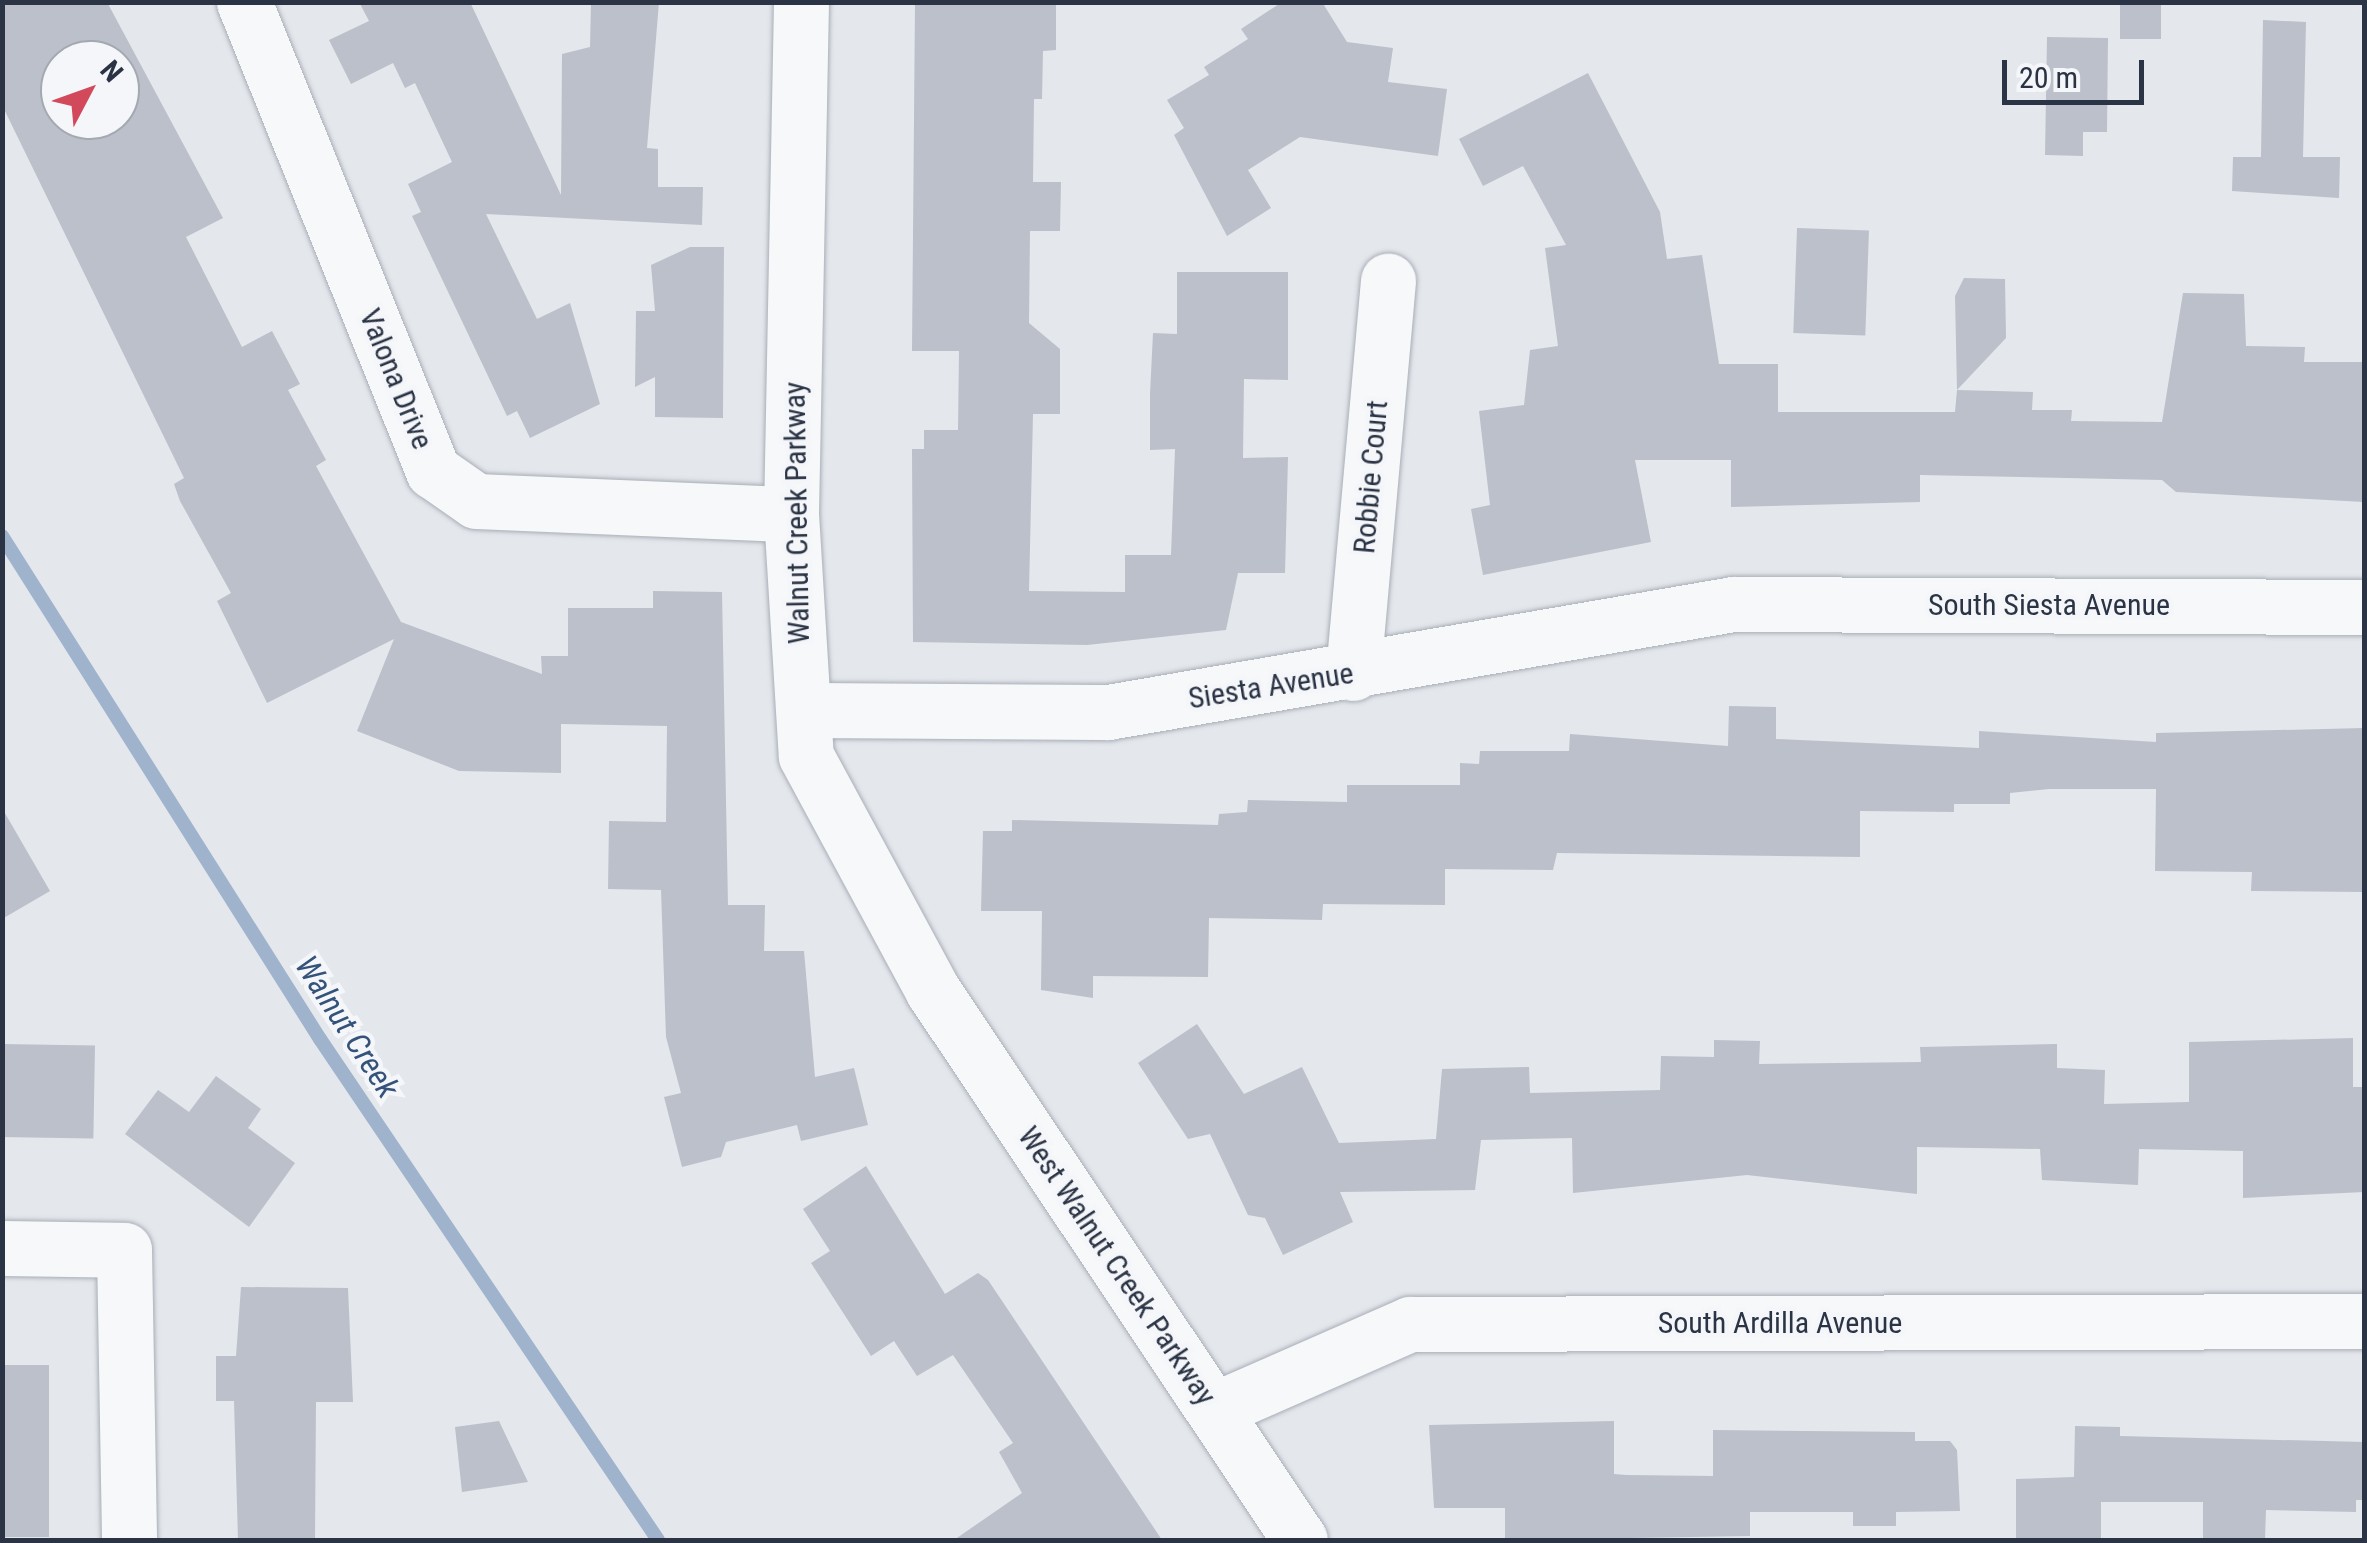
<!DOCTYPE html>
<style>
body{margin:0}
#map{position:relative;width:2367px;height:1543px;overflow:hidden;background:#e4e7ec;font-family:"Roboto Condensed",sans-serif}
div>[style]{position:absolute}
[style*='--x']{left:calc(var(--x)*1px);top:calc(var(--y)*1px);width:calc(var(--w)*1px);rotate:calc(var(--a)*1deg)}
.stream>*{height:14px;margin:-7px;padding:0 7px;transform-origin:7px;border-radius:7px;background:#9fb4cc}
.building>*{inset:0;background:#bbc0ca;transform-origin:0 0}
.roads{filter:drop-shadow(0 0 2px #a9aeb7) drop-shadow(0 0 2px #a9aeb7)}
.minor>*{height:55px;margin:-27.5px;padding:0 27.5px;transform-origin:27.5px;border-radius:27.5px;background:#f7f8fa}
span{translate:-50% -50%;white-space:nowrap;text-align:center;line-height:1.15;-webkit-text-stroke:9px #f4f6f9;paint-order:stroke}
.street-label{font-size:30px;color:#2b3445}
.water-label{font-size:32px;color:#34527a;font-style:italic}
.frame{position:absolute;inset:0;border:5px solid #2b3445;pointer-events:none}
.north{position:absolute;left:40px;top:40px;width:100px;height:100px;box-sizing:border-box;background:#f4f6f9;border:2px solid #a4a8b1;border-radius:50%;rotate:49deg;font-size:28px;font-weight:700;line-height:40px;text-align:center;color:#2b3445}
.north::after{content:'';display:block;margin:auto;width:35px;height:45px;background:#d1495b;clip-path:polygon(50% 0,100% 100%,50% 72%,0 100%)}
.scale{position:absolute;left:2002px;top:60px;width:142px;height:45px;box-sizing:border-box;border:5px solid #2b3445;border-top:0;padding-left:12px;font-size:30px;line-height:35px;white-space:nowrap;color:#2b3445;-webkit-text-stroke:8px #f4f6f9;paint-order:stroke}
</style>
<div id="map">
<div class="stream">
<i style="--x:2;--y:536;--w:595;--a:57.7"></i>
<i style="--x:320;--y:1039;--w:604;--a:55.99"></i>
</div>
<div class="building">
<i style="clip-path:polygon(evenodd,2px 2px,107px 2px,223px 218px,186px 237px,242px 347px,272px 331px,300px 384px,288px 390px,326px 460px,316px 466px,401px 622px,542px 674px,541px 656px,568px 656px,568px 608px,653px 608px,653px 591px,722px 592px,728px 905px,765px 905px,764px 951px,804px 951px,815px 1077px,854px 1068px,868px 1125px,801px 1141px,797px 1125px,726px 1142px,721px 1157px,682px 1167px,664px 1097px,681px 1093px,666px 1037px,661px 890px,608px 889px,609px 821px,666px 822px,667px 726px,561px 724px,561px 773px,459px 771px,357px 731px,394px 639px,267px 703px,217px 601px,231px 593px,180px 501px,174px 484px,184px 478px,2px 105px,2px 2px,60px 60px,120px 60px,120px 120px,60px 120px,60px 60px)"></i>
<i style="clip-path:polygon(359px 2px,470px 2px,561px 195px,562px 54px,590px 47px,591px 2px,659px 2px,647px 148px,658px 149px,658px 187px,703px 187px,702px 225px,486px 214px,537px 319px,570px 303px,600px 404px,530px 438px,517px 411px,507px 416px,412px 216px,421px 212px,408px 184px,452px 162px,415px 83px,405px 88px,393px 63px,351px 84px,329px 40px,369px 21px)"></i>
<i style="clip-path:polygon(915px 2px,1056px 2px,1056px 50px,1043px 51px,1042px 99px,1034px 99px,1033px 182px,1061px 182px,1060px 231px,1030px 231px,1029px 323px,1060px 349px,1060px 414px,1033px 414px,1029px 591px,1125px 592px,1125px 555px,1171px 555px,1175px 449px,1150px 450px,1150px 394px,1153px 333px,1177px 334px,1177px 272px,1288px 272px,1288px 380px,1244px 379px,1243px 458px,1288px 457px,1285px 573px,1238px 573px,1226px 630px,1087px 645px,913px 642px,912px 449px,924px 449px,924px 430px,958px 430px,959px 351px,912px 351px)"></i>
<i style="clip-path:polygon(1282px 2px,1322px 2px,1347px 42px,1393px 48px,1388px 82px,1447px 89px,1438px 156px,1300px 137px,1248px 170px,1271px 208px,1227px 236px,1174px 135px,1184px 128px,1167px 100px,1209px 75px,1204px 67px,1248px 39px,1241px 29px)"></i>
<i style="left:2120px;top:2px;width:41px;height:37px"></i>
<i style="clip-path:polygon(2263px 20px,2306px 22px,2303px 157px,2340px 157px,2339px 198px,2232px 191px,2233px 157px,2261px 157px)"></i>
<i style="clip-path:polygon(2047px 37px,2108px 38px,2107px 132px,2083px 132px,2083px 156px,2045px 155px)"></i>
<i style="clip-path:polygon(1588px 73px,1660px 212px,1667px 259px,1702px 255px,1719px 364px,1778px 364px,1778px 412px,1955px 412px,1957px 390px,2033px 392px,2032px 410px,2072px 410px,2071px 421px,2162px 422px,2183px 293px,2244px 294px,2246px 346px,2305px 347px,2304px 362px,2364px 362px,2364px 502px,2176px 492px,2162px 480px,1920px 475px,1920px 502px,1731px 507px,1731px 460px,1635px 460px,1651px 542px,1483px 575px,1471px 509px,1490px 505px,1479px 411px,1524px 405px,1530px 350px,1558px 346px,1545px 248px,1566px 245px,1523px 166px,1483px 186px,1459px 139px)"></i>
<i style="left:1797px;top:228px;width:72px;height:105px;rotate:2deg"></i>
<i style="clip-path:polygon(690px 247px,724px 247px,723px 418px,655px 417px,655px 377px,635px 387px,636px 311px,655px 311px,651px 265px)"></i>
<i style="clip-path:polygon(1964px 278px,2005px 279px,2006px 338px,1957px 390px,1955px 296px)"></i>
<i style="clip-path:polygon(1729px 706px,1776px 707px,1776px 739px,1979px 748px,1979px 731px,2156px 742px,2156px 733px,2364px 728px,2364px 892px,2251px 891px,2252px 872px,2155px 871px,2156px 789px,2049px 789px,2010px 793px,2010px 804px,1954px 804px,1954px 812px,1860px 811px,1860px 857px,1557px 853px,1553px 870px,1445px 869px,1445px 905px,1323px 904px,1322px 920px,1209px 918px,1208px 977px,1093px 976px,1093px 998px,1041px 990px,1042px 911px,981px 911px,983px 831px,1012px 831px,1012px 820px,1218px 825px,1219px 814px,1247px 812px,1248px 800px,1347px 802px,1347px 785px,1460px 785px,1460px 763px,1479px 764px,1480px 751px,1569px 751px,1570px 734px,1728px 746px)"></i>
<i style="clip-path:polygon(2px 808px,50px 891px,2px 919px)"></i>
<i style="clip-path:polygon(1197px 1024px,1244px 1094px,1302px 1067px,1339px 1143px,1436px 1139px,1442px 1069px,1529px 1067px,1530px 1093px,1660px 1090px,1661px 1056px,1714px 1057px,1714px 1040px,1760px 1041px,1759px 1064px,1921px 1062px,1920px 1047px,2057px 1044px,2057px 1068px,2105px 1070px,2104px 1104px,2189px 1102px,2189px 1042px,2353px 1038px,2353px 1087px,2364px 1087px,2364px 1192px,2243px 1198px,2243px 1151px,2139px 1149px,2138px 1185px,2042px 1180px,2040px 1149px,1917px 1147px,1917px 1194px,1747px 1175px,1573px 1193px,1572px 1138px,1481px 1140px,1475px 1190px,1340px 1192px,1353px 1222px,1283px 1255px,1265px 1218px,1248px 1215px,1210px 1134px,1188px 1139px,1138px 1063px)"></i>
<i style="left:2px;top:1044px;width:93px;height:93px;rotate:1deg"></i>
<i style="clip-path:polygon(216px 1076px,261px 1109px,248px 1128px,295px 1163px,249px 1227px,125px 1134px,158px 1090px,189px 1112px)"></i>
<i style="clip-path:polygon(866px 1166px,945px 1294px,978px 1273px,988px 1280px,1162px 1540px,954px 1540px,1022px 1493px,999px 1452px,1013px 1443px,953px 1355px,917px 1376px,894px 1341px,871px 1356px,811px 1263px,830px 1251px,803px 1209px)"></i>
<i style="clip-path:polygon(241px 1287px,348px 1288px,353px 1402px,316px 1402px,315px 1540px,238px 1540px,234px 1401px,216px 1401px,216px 1356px,236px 1356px)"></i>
<i style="left:2px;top:1365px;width:47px;height:172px"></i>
<i style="clip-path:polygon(499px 1421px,528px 1482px,462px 1492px,455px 1427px)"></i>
<i style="clip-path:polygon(1614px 1421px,1614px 1474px,1626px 1475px,1713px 1476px,1713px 1430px,1915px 1432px,1915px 1441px,1950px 1441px,1957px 1450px,1960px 1511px,1896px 1512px,1896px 1526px,1853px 1526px,1853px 1512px,1750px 1512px,1750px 1536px,1505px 1540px,1505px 1508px,1434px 1508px,1429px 1425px)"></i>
<i style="clip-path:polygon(2075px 1426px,2120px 1427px,2120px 1436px,2364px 1442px,2364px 1500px,2356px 1500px,2356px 1512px,2266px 1510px,2265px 1540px,2203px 1540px,2203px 1502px,2101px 1502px,2101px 1540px,2016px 1540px,2016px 1479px,2074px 1477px)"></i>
</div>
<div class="roads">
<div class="minor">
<i style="--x:244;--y:2;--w:506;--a:68.05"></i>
<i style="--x:433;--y:471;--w:52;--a:34.9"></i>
<i style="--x:476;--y:501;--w:315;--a:2.4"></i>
<i style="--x:801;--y:2;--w:512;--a:91.12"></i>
<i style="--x:791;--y:514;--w:242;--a:86.5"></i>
<i style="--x:806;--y:756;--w:267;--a:61.6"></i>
<i style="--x:933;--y:991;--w:660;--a:56.24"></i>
<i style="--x:1353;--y:673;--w:394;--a:-84.9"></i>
<i style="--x:804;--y:710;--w:304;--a:0.4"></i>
<i style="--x:1108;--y:712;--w:634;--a:-9.8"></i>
<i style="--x:1733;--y:604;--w:631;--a:0.27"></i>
<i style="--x:2;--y:1248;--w:122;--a:0.9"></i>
<i style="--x:124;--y:1250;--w:290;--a:89"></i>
<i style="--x:1214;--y:1410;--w:214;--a:-23.7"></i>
<i style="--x:1410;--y:1324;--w:954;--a:-0.18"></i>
</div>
</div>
<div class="street-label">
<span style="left:396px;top:379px;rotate:68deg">Valona Drive</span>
<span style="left:1371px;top:477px;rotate:-85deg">Robbie Court</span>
<span style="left:797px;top:513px;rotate:-91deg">Walnut Creek Parkway</span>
<span style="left:2049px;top:605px">South Siesta Avenue</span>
<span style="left:1271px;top:686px;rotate:-9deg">Siesta Avenue</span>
<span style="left:1117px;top:1266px;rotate:56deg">West Walnut Creek Parkway</span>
<span style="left:1780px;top:1323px">South Ardilla Avenue</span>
</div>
<div class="water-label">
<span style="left:347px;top:1027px;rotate:57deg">Walnut Creek</span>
</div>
<div class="frame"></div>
<div class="north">N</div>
<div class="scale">20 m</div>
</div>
